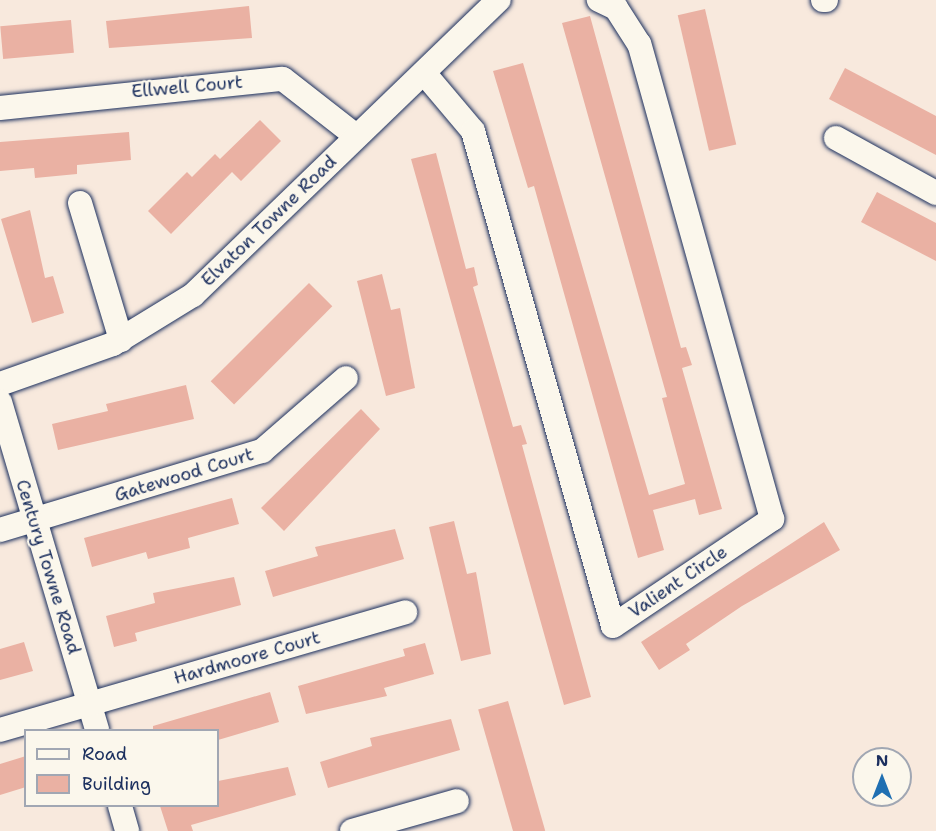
<!DOCTYPE html>
<style>
body{margin:0}
#map{position:relative;width:936px;height:831px;overflow:hidden;background:#f8e9dd;font-family:"Shantell Sans",sans-serif}
div>[style]{position:absolute}
[style*='--x']{left:calc(var(--x)*1px);top:calc(var(--y)*1px);width:calc(var(--w)*1px);rotate:calc(var(--a)*1deg)}
.building>*{inset:0;background:#eab1a3;transform-origin:0 0}
.roads{filter:drop-shadow(0 0 2px #1b2f5e) drop-shadow(0 0 2px #1b2f5e)}
.minor>*{height:24px;margin:-12px;padding:0 12px;transform-origin:12px;border-radius:12px;background:#fbf7ec}
span{translate:-50% -50%;white-space:nowrap;text-align:center;line-height:1.15;-webkit-text-stroke:4.5px #fbf7ec;paint-order:stroke}
.street-label{font-size:18px;color:#1b2f5e}
.legend{position:absolute;left:24px;top:729px;width:195px;height:78px;box-sizing:border-box;background:#fbf7ec;border:2px solid #a1a7b3;margin:0;padding:8px 10px;list-style:none;font-size:18px;color:#1b2f5e}
.legend li{display:flex;align-items:center;gap:12px;height:30px}
.legend b{width:30px;border:2px solid #a1a7b3}
.north{position:absolute;left:852px;top:747px;width:60px;height:60px;box-sizing:border-box;background:#fbf7ec;border:2px solid #a1a7b3;border-radius:50%;rotate:0deg;font-size:16px;font-weight:700;line-height:24px;text-align:center;color:#1b2f5e}
.north::after{content:'';display:block;margin:auto;width:21px;height:27px;background:#1f6fb2;clip-path:polygon(50% 0,100% 100%,50% 72%,0 100%)}
</style>
<div id="map">
<div class="building">
<i style="clip-path:polygon(249px 6px,252px 38px,109px 48px,106px 21px)"></i>
<i style="left:705px;top:9px;width:139px;height:28px;rotate:77deg"></i>
<i style="clip-path:polygon(590px 16px,681px 348px,686px 347px,692px 365px,682px 368px,722px 509px,699px 515px,695px 499px,653px 510px,664px 550px,638px 558px,534px 186px,528px 188px,493px 71px,523px 63px,649px 495px,685px 484px,662px 398px,667px 397px,562px 23px)"></i>
<i style="left:71px;top:20px;width:33px;height:71px;rotate:85deg"></i>
<i style="clip-path:polygon(845px 68px,936px 116px,936px 155px,829px 99px)"></i>
<i style="clip-path:polygon(260px 120px,281px 141px,241px 181px,232px 172px,171px 234px,148px 211px,187px 172px,192px 177px,215px 154px,220px 159px)"></i>
<i style="clip-path:polygon(129px 132px,131px 160px,77px 165px,77px 174px,35px 178px,34px 168px,0 171px,0 142px)"></i>
<i style="clip-path:polygon(436px 153px,466px 269px,474px 267px,478px 285px,473px 287px,513px 427px,521px 425px,527px 444px,522px 445px,591px 697px,564px 705px,411px 159px)"></i>
<i style="clip-path:polygon(877px 192px,936px 223px,936px 261px,861px 222px)"></i>
<i style="clip-path:polygon(30px 210px,45px 278px,53px 276px,64px 313px,32px 323px,1px 219px)"></i>
<i style="clip-path:polygon(382px 274px,391px 310px,400px 308px,415px 388px,386px 396px,357px 281px)"></i>
<i style="left:309px;top:283px;width:33px;height:139px;rotate:45deg"></i>
<i style="clip-path:polygon(186px 385px,194px 419px,58px 450px,52px 424px,108px 411px,106px 404px)"></i>
<i style="clip-path:polygon(361px 409px,380px 429px,284px 531px,261px 508px)"></i>
<i style="clip-path:polygon(232px 498px,239px 524px,188px 538px,190px 548px,148px 559px,146px 552px,92px 567px,84px 538px)"></i>
<i style="clip-path:polygon(454px 521px,467px 574px,476px 572px,491px 654px,461px 661px,429px 527px)"></i>
<i style="clip-path:polygon(824px 522px,840px 550px,742px 606px,686px 644px,690px 650px,659px 670px,641px 642px)"></i>
<i style="clip-path:polygon(395px 529px,404px 559px,273px 597px,265px 571px,318px 556px,315px 547px)"></i>
<i style="clip-path:polygon(234px 577px,241px 605px,135px 633px,137px 641px,114px 647px,106px 616px,155px 603px,153px 593px)"></i>
<i style="clip-path:polygon(24px 642px,33px 671px,0 680px,0 649px)"></i>
<i style="clip-path:polygon(425px 643px,434px 674px,384px 688px,387px 696px,306px 714px,298px 686px,405px 656px,403px 649px)"></i>
<i style="clip-path:polygon(270px 692px,279px 722px,218px 740px,218px 730px,153px 730px,153px 726px)"></i>
<i style="left:508px;top:701px;width:135px;height:31px;rotate:74deg"></i>
<i style="clip-path:polygon(451px 719px,460px 750px,328px 788px,320px 762px,372px 746px,370px 738px)"></i>
<i style="clip-path:polygon(26px 756px,26px 787px,0 795px,0 764px)"></i>
<i style="clip-path:polygon(288px 767px,296px 795px,191px 825px,193px 831px,168px 831px,160px 806px,218px 806px,218px 781px)"></i>
</div>
<div class="roads">
<div class="minor">
<i style="--x:823;--y:0;--w:3;--a:0"></i>
<i style="--x:424;--y:73;--w:76;--a:49.8"></i>
<i style="--x:473;--y:131;--w:514;--a:74.21"></i>
<i style="--x:613;--y:626;--w:192;--a:-33.9"></i>
<i style="--x:772;--y:519;--w:493;--a:-105.6"></i>
<i style="--x:639;--y:44;--w:43;--a:-122.6"></i>
<i style="--x:616;--y:8;--w:19;--a:-155"></i>
<i style="--x:0;--y:108;--w:284;--a:-5.9"></i>
<i style="--x:283;--y:79;--w:93;--a:38"></i>
<i style="--x:836;--y:138;--w:114;--a:28.8"></i>
<i style="--x:80;--y:203;--w:143;--a:73.3"></i>
<i style="--x:0;--y:384;--w:120;--a:-19.5"></i>
<i style="--x:113;--y:344;--w:94;--a:-31.5"></i>
<i style="--x:193;--y:295;--w:425;--a:-44"></i>
<i style="--x:0;--y:402;--w:342;--a:73.5"></i>
<i style="--x:0;--y:530;--w:274;--a:-16.8"></i>
<i style="--x:262;--y:451;--w:111;--a:-41"></i>
<i style="--x:0;--y:730;--w:422;--a:-16.2"></i>
<i style="--x:120;--y:806;--w:26;--a:74"></i>
<i style="--x:352;--y:831;--w:109;--a:-15.9"></i>
</div>
</div>
<div class="street-label">
<span style="left:187px;top:87px;rotate:-5deg">Ellwell Court</span>
<span style="left:269px;top:221px;rotate:-44deg">Elvaton Towne Road</span>
<span style="left:184px;top:475px;rotate:-17deg">Gatewood Court</span>
<span style="left:48px;top:567px;rotate:73deg">Century Towne Road</span>
<span style="left:678px;top:582px;rotate:-34deg">Valient Circle</span>
<span style="left:247px;top:658px;rotate:-16deg">Hardmoore Court</span>
</div>
<ul class="legend">
<li><b style="height:8px;background:#fbf7ec"></b>Road</li>
<li><b style="height:16px;background:#eab1a3"></b>Building</li>
</ul>
<div class="north">N</div>
</div>
